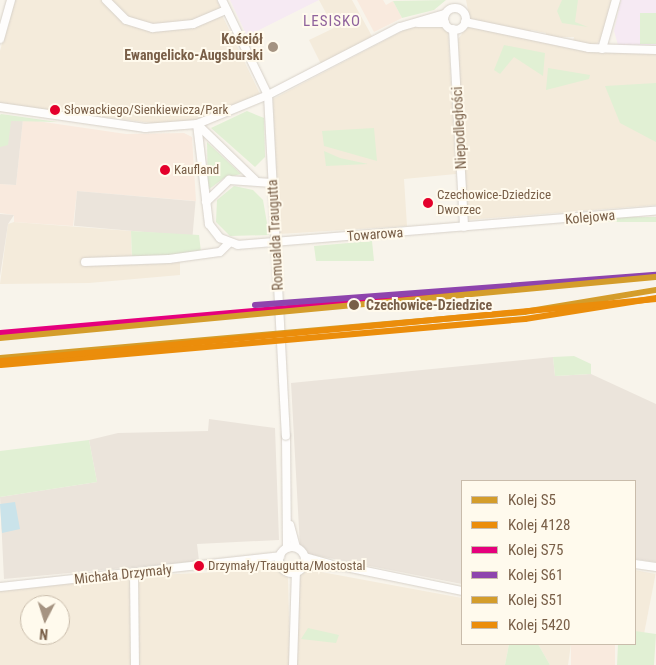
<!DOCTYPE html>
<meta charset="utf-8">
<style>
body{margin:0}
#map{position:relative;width:656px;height:665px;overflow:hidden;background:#f8f4eb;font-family:"Roboto Condensed",sans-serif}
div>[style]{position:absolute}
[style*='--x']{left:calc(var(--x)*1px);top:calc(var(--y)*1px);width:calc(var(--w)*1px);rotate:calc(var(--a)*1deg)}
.residential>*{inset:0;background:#f4ebdb;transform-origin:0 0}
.commercial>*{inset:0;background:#f9eade;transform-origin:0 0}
.industrial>*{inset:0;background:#ebe4db;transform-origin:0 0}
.education>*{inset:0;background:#f6eaf3}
.green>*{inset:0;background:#e1f0d4;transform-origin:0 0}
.water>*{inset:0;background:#cae3ea}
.roads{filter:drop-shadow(0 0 1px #d7d1c9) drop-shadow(0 0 1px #d7d1c9)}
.minor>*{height:8px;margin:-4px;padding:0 4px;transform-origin:4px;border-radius:4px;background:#fefdfc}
.minor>.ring{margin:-4px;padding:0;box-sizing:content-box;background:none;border:8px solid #fefdfc;border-radius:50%}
.bridges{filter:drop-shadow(0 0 1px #d7d1c9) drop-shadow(0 0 1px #d7d1c9)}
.minor-bridge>*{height:8px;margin:-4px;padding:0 4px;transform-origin:4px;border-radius:4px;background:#fefdfc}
.rail-1>*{height:6px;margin:-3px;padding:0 3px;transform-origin:3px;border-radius:3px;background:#d49d2b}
.rail-2>*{height:6px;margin:-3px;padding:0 3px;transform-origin:3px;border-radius:3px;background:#eb8d0b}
.rail-3>*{height:6px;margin:-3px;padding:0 3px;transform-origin:3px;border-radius:3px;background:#e5007d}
.rail-4>*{height:6px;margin:-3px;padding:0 3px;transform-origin:3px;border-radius:3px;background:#8e44ad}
.rail-5>*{height:6px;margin:-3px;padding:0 3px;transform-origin:3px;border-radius:3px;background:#d49d2b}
.rail-6>*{height:6px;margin:-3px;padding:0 3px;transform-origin:3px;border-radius:3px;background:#eb8d0b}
.dots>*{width:14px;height:14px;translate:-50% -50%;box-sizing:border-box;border:2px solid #fffaed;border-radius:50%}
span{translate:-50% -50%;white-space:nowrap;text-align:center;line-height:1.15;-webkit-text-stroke:4px #fffaed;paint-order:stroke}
.bus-label{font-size:13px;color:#795f48}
.left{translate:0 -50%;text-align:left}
.poi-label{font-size:14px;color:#795f48;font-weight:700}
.right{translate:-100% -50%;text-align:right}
.street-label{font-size:14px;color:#795f48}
.stop-label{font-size:14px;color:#795f48;font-weight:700}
.neighbourhood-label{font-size:15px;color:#90639d;letter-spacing:1px}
.legend{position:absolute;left:461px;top:480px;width:175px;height:165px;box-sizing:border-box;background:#fffaed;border:1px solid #c9bcab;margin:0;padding:6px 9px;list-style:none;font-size:15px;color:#795f48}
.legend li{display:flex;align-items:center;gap:10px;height:25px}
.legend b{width:25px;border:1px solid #c9bcab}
.north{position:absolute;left:20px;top:595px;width:50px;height:50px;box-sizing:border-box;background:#fffaed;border:1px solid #c9bcab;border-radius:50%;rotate:185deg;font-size:14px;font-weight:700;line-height:20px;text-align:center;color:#795f48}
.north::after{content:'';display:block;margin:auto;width:18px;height:22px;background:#a59381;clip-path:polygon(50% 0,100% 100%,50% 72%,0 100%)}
</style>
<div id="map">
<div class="residential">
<i style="clip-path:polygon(14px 0,102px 0,130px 25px,163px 31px,222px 15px,260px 94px,196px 121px,160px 124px,0 104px,0 51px)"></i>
<i style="clip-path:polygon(109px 0,217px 0,220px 8px,191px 21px,161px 25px,131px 19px)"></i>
<i style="clip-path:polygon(319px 0,352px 0,373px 38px,322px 66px,309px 40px,334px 28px)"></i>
<i style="clip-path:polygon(466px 0,614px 0,602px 39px,595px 45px,573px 42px,574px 37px,546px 37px,546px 33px,531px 30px,530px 34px,470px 20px)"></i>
<i style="clip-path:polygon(412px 26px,442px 26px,448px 30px,456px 174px,404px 179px,407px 226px,279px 234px,273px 99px)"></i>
<i style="clip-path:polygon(467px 27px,599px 51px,656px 53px,656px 205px,466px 220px,458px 39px)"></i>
<i style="clip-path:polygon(14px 222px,131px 231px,132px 265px,180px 262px,180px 275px,89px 283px,0 284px,8px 224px)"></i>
<i style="clip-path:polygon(282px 569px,288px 577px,290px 665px,138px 665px,136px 576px)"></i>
<i style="clip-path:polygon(305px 569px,462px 598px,462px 644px,509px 644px,505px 665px,296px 665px,299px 572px)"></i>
<i style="left:635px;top:570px;width:21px;height:61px;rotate:11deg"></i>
<i style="clip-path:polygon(evenodd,118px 577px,130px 580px,132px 665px,0 665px,0 591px,118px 577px,30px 605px,60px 605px,60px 635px,30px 635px,30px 605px)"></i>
<i style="clip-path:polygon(538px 644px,571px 644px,568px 665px,550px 665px)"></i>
</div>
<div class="commercial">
<i style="clip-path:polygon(357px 0,383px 0,386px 5px,393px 1px,402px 18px,374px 32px)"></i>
<i style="clip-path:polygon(23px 119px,126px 134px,184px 133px,192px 137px,196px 201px,77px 191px,73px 226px,14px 222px,14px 215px,0 213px,0 184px,16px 185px)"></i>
<i style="left:571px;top:644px;width:44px;height:21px"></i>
</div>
<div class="industrial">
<i style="clip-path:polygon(0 115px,23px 119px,16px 185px,0 184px)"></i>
<i style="left:77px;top:191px;width:119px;height:35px;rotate:5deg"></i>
<i style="clip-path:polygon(0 214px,14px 215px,8px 224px,0 276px)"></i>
<i style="clip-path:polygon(553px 357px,555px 376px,591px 374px,656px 404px,656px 562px,635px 559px,635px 481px,462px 481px,462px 584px,308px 554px,300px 547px,291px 383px)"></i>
<i style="clip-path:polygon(209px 419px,275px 428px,279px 540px,197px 544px,199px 561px,4px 579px,0 497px,97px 482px,89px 440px,118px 433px,208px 431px)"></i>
</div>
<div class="education">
<i style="clip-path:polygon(230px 0,319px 0,247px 36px)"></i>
<i style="clip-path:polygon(621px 0,656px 0,656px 45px,618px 45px,614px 31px)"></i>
</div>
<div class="green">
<i style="clip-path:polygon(446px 0,434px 10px,402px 18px,393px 1px)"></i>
<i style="clip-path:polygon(562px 0,578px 0,575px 22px,588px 27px,562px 23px,557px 11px)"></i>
<i style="left:640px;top:13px;width:16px;height:31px"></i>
<i style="clip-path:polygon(504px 45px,545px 53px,543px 76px,514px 57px,500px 74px,494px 70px)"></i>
<i style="clip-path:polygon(548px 68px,590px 75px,589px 79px,546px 90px)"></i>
<i style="clip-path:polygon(656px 83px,656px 142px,620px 123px,605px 86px)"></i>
<i style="clip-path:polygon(247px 111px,264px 118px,265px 157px,255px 167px,211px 128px)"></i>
<i style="clip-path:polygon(0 115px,1px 114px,58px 122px,11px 121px,8px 145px,0 147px)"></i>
<i style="clip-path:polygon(374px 128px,377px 161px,324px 146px,322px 131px)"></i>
<i style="clip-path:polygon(207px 142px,241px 174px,224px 178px,208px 190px)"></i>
<i style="clip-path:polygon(324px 151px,340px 158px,368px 164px,326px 166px)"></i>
<i style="clip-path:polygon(234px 186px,253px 190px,263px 200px,269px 235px,230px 236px,216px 222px,217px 200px)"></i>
<i style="left:656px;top:217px;width:5px;height:91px;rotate:90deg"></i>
<i style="clip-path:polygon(131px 231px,199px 235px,201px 252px,132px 259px)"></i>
<i style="clip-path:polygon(372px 241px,374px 261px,316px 261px,314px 246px)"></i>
<i style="clip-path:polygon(574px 356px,591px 364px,591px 374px,555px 376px,553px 357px)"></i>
<i style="clip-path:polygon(89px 440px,97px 482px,0 497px,0 451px)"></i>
<i style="clip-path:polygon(308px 628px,339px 635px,336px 643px,301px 639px)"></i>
<i style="clip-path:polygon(635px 631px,656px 634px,654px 665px,617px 665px,618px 644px,635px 644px)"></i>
<i style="clip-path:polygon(509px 644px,538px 644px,550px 665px,505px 665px)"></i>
</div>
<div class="water">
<i style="clip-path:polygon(15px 502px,20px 529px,2px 533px,0 504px)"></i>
</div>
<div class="roads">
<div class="minor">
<i style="--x:106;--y:0;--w:28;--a:45"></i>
<i style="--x:126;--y:20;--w:28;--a:17"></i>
<i style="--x:153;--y:28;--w:40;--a:-5.7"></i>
<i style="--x:193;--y:24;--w:36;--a:-23"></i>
<i style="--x:222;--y:0;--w:106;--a:64.2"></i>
<i style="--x:268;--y:95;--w:133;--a:87"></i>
<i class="ring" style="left:444px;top:8px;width:14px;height:14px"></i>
<i style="--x:465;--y:22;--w:127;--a:11.8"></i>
<i style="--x:589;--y:48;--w:67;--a:1.7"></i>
<i style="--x:418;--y:23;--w:27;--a:0"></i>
<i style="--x:453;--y:29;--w:198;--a:86.8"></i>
<i style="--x:0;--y:39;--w:41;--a:-74.2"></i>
<i style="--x:602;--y:49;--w:51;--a:-74.1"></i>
<i style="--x:0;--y:107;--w:147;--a:8.2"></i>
<i style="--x:145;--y:128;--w:52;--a:-4.4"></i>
<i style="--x:197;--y:124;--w:77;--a:-22.2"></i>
<i style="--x:268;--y:95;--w:148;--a:-27.3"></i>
<i style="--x:400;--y:27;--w:47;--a:-16.1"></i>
<i style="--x:197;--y:124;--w:101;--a:83.2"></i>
<i style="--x:209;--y:224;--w:18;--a:52"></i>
<i style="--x:220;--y:238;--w:19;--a:21"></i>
<i style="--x:238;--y:245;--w:419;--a:-4.7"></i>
<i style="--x:199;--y:126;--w:78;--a:44"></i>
<i style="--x:206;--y:202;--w:32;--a:-44"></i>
<i style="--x:229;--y:180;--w:43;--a:4"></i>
<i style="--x:85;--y:262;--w:84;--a:-2"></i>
<i style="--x:169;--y:259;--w:51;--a:-7.8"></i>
<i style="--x:220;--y:252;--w:13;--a:-45"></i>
<i style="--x:286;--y:436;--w:112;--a:89.5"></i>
<i style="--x:290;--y:525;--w:23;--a:75"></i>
<i class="ring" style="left:279px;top:547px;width:18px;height:18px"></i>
<i style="--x:305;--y:557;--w:26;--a:16"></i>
<i style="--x:304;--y:564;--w:42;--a:4.1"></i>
<i style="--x:346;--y:567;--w:118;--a:11.7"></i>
<i style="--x:635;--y:564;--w:21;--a:8"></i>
<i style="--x:134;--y:572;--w:93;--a:89.4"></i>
<i style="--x:0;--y:587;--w:282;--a:-6.3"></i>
<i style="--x:293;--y:665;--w:93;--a:-88.2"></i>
</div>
</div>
<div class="bridges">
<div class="minor-bridge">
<i style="--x:275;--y:228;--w:208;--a:87"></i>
</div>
</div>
<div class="rail-1">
<i style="--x:0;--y:358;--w:526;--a:-5.02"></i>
<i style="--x:524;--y:312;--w:134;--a:-9.5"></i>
</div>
<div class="rail-2">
<i style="--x:1;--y:365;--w:526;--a:-5.02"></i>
<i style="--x:525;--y:319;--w:133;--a:-9.1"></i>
</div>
<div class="rail-3">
<i style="--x:0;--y:333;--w:658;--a:-4.97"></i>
</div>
<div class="rail-4">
<i style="--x:255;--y:305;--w:402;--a:-4.3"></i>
</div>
<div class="rail-5">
<i style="--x:0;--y:338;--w:658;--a:-5.32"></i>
</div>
<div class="rail-6">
<i style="--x:1;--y:361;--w:658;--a:-5.41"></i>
</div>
<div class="dots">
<i style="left:273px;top:47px;background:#a59381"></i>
<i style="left:55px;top:110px;background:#e4002b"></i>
<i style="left:165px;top:170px;background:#e4002b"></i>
<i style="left:428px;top:203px;background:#e4002b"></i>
<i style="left:354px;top:305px;background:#795f48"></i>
<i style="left:199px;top:566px;background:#e4002b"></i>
</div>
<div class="bus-label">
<span class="left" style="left:64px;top:110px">Słowackiego/Sienkiewicza/Park</span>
<span class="left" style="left:174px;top:170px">Kaufland</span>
<span class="left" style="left:437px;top:203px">Czechowice-Dziedzice<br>Dworzec</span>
<span class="left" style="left:208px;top:566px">Drzymały/Traugutta/Mostostal</span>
</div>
<div class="poi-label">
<span class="right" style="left:263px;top:47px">Kościół<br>Ewangelicko-Augsburski</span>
</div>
<div class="street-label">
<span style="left:459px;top:128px;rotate:-93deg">Niepodległości</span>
<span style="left:590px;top:217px;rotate:-5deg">Kolejowa</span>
<span style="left:375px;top:234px;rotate:-4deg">Towarowa</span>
<span style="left:275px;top:235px;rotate:-93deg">Romualda Traugutta</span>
<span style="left:123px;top:574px;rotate:-6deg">Michała Drzymały</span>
</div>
<div class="stop-label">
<span class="left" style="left:366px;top:305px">Czechowice-Dziedzice</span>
</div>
<div class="neighbourhood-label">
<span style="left:332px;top:22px">LESISKO</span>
</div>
<ul class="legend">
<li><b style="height:6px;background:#d49d2b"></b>Kolej S5</li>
<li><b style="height:6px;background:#eb8d0b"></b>Kolej 4128</li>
<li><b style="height:6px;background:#e5007d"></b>Kolej S75</li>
<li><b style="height:6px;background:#8e44ad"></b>Kolej S61</li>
<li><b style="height:6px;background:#d49d2b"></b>Kolej S51</li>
<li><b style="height:6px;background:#eb8d0b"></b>Kolej 5420</li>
</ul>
<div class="north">N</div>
</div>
